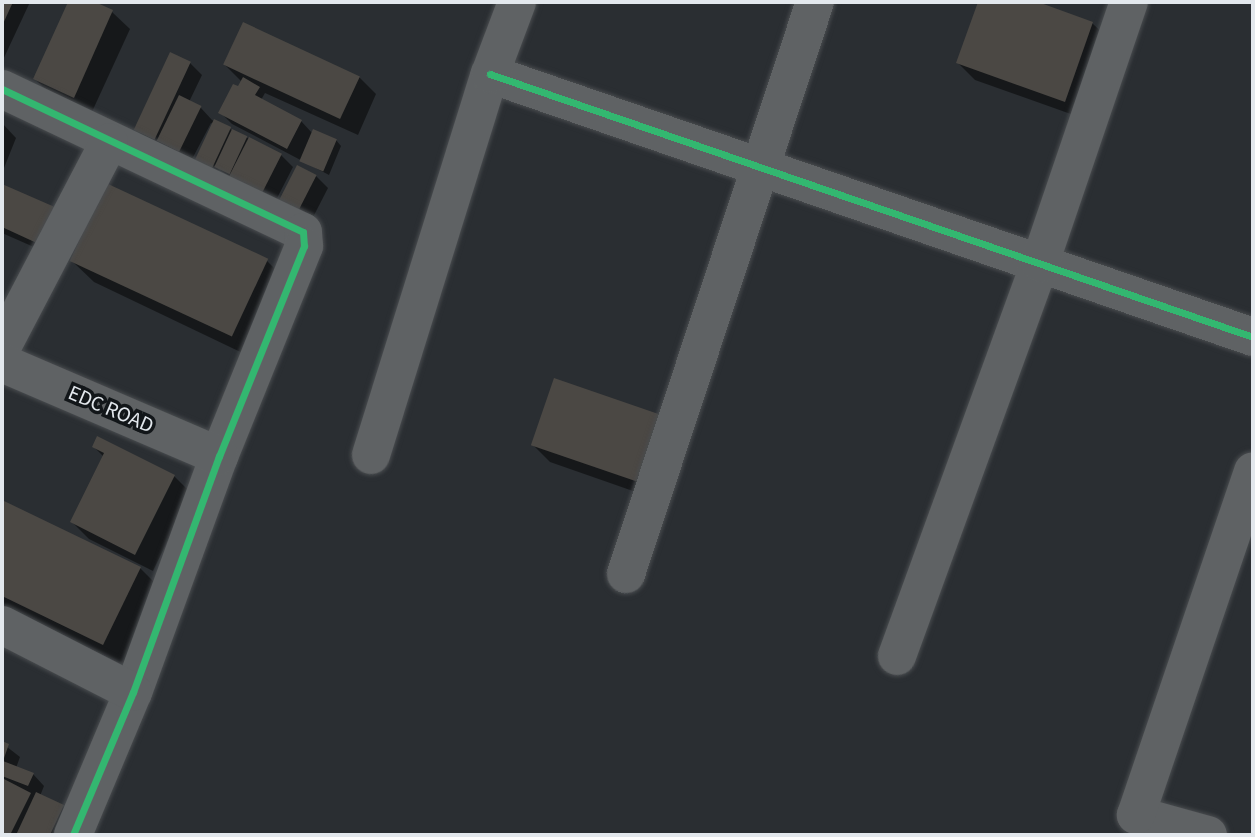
<!DOCTYPE html>
<style>
body{margin:0}
#map{position:relative;width:1255px;height:837px;overflow:hidden;background:#2a2e32;font-family:"Source Sans 3",sans-serif}
div>[style]{position:absolute}
[style*='--x']{left:calc(var(--x)*1px);top:calc(var(--y)*1px);width:calc(var(--w)*1px);rotate:calc(var(--a)*1deg)}
.shadow>*{inset:0;background:#0007}
.building>*{inset:0;background:#4b4844;transform-origin:0 0}
.roads{filter:drop-shadow(0 0 2px #494c4f) drop-shadow(0 0 2px #494c4f)}
.minor>*{height:38px;margin:-19px;padding:0 19px;transform-origin:19px;border-radius:19px;background:#5f6264}
.cycleway>*{height:7px;margin:-3.5px;padding:0 3.5px;transform-origin:3.5px;border-radius:3.5px;background:#33b770}
span{translate:-50% -50%;white-space:nowrap;text-align:center;line-height:1.15;-webkit-text-stroke:7px #121619;paint-order:stroke}
.street-label{font-size:21px;color:#e3e8ed}
.frame{position:absolute;inset:0;border:4px solid #e3e8ed;pointer-events:none}
</style>
<div id="map">
<div class="shadow">
<i style="clip-path:polygon(2px 2px,30px 2px,2px 62px)"></i>
<i style="clip-path:polygon(70px 2px,90px 2px,112px 12px,130px 29px,91px 114px,52px 96px,35px 79px)"></i>
<i style="clip-path:polygon(980px 2px,1033px 2px,1092px 23px,1110px 40px,1082px 118px,975px 80px,958px 63px)"></i>
<i style="clip-path:polygon(190px 63px,202px 75px,189px 102px,201px 108px,212px 120px,281px 155px,293px 167px,272px 208px,219px 169px,216px 174px,201px 167px,214px 124px,211px 123px,190px 163px,147px 141px,136px 129px)"></i>
<i style="clip-path:polygon(225px 65px,359px 77px,376px 94px,358px 135px,265px 93px,261px 100px,301px 121px,313px 134px,336px 140px,341px 146px,329px 175px,232px 124px,220px 112px,247px 93px,242px 82px)"></i>
<i style="clip-path:polygon(2px 123px,16px 138px,2px 173px)"></i>
<i style="clip-path:polygon(316px 176px,328px 188px,308px 227px,290px 219px)"></i>
<i style="clip-path:polygon(2px 186px,56px 210px,52px 255px,2px 233px)"></i>
<i style="clip-path:polygon(72px 261px,267px 261px,289px 283px,253px 358px,94px 282px)"></i>
<i style="clip-path:polygon(659px 416px,653px 498px,550px 462px,533px 445px)"></i>
<i style="clip-path:polygon(94px 447px,174px 476px,191px 493px,153px 571px,89px 539px,72px 522px,104px 457px)"></i>
<i style="clip-path:polygon(2px 502px,140px 568px,162px 590px,125px 666px,2px 606px)"></i>
<i style="clip-path:polygon(2px 743px,20px 757px,16px 768px,33px 774px,44px 786px,40px 796px,63px 807px,75px 818px,67px 835px,2px 835px)"></i>
</div>
<div class="building">
<i style="clip-path:polygon(2px 2px,13px 2px,2px 26px)"></i>
<i style="clip-path:polygon(68px 2px,95px 2px,113px 10px,74px 98px,33px 79px)"></i>
<i style="clip-path:polygon(978px 2px,1038px 2px,1093px 22px,1065px 102px,956px 63px)"></i>
<i style="left:243px;top:22px;width:129px;height:47px;rotate:25deg"></i>
<i style="left:170px;top:52px;width:23px;height:86px;rotate:25deg"></i>
<i style="clip-path:polygon(243px 77px,260px 87px,255px 95px,302px 120px,287px 149px,218px 113px,233px 84px,238px 86px)"></i>
<i style="left:179px;top:95px;width:25px;height:51px;rotate:26deg"></i>
<i style="left:214px;top:119px;width:19px;height:47px;rotate:25deg"></i>
<i style="left:232px;top:129px;width:17px;height:42px;rotate:25deg"></i>
<i style="left:313px;top:129px;width:26px;height:35px;rotate:23deg"></i>
<i style="left:249px;top:137px;width:37px;height:49px;rotate:27deg"></i>
<i style="left:297px;top:165px;width:22px;height:47px;rotate:27deg"></i>
<i style="left:106px;top:183px;width:179px;height:86px;rotate:25deg"></i>
<i style="clip-path:polygon(2px 184px,57px 208px,41px 245px,2px 227px)"></i>
<i style="left:554px;top:378px;width:112px;height:71px;rotate:19deg"></i>
<i style="clip-path:polygon(97px 436px,175px 475px,135px 555px,70px 522px,104px 453px,92px 447px)"></i>
<i style="clip-path:polygon(2px 500px,141px 567px,103px 645px,2px 596px)"></i>
<i style="clip-path:polygon(2px 741px,9px 744px,3px 761px,34px 773px,28px 786px,2px 776px)"></i>
<i style="clip-path:polygon(2px 778px,31px 793px,10px 835px,2px 835px)"></i>
<i style="clip-path:polygon(36px 792px,64px 805px,50px 835px,16px 835px)"></i>
</div>
<div class="roads">
<div class="minor">
<i style="--x:490;--y:74;--w:807;--a:19.02"></i>
<i style="--x:2;--y:89;--w:333;--a:25.4"></i>
<i style="--x:303;--y:232;--w:14;--a:86"></i>
<i style="--x:304;--y:246;--w:227;--a:112"></i>
<i style="--x:219;--y:456;--w:251;--a:110"></i>
<i style="--x:133;--y:692;--w:155;--a:112.8"></i>
<i style="--x:2;--y:347;--w:231;--a:-62.4"></i>
<i style="--x:2;--y:363;--w:236;--a:23.2"></i>
<i style="--x:371;--y:455;--w:399;--a:-72.7"></i>
<i style="--x:490;--y:74;--w:77;--a:-69.4"></i>
<i style="--x:626;--y:574;--w:602;--a:-71.72"></i>
<i style="--x:2;--y:625;--w:147;--a:27.1"></i>
<i style="--x:897;--y:656;--w:418;--a:-70"></i>
<i style="--x:1040;--y:263;--w:276;--a:-71.2"></i>
<i style="--x:1208;--y:835;--w:75;--a:-164.5"></i>
<i style="--x:1136;--y:815;--w:363;--a:-71.2"></i>
</div>
</div>
<div class="cycleway">
<i style="--x:490;--y:74;--w:807;--a:19.02"></i>
<i style="--x:2;--y:89;--w:333;--a:25.4"></i>
<i style="--x:303;--y:232;--w:14;--a:86"></i>
<i style="--x:304;--y:246;--w:227;--a:112"></i>
<i style="--x:219;--y:456;--w:251;--a:110"></i>
<i style="--x:133;--y:692;--w:155;--a:112.8"></i>
</div>
<div class="street-label">
<span style="left:111px;top:409px;rotate:23deg">EDC ROAD</span>
</div>
<div class="frame"></div>
</div>
